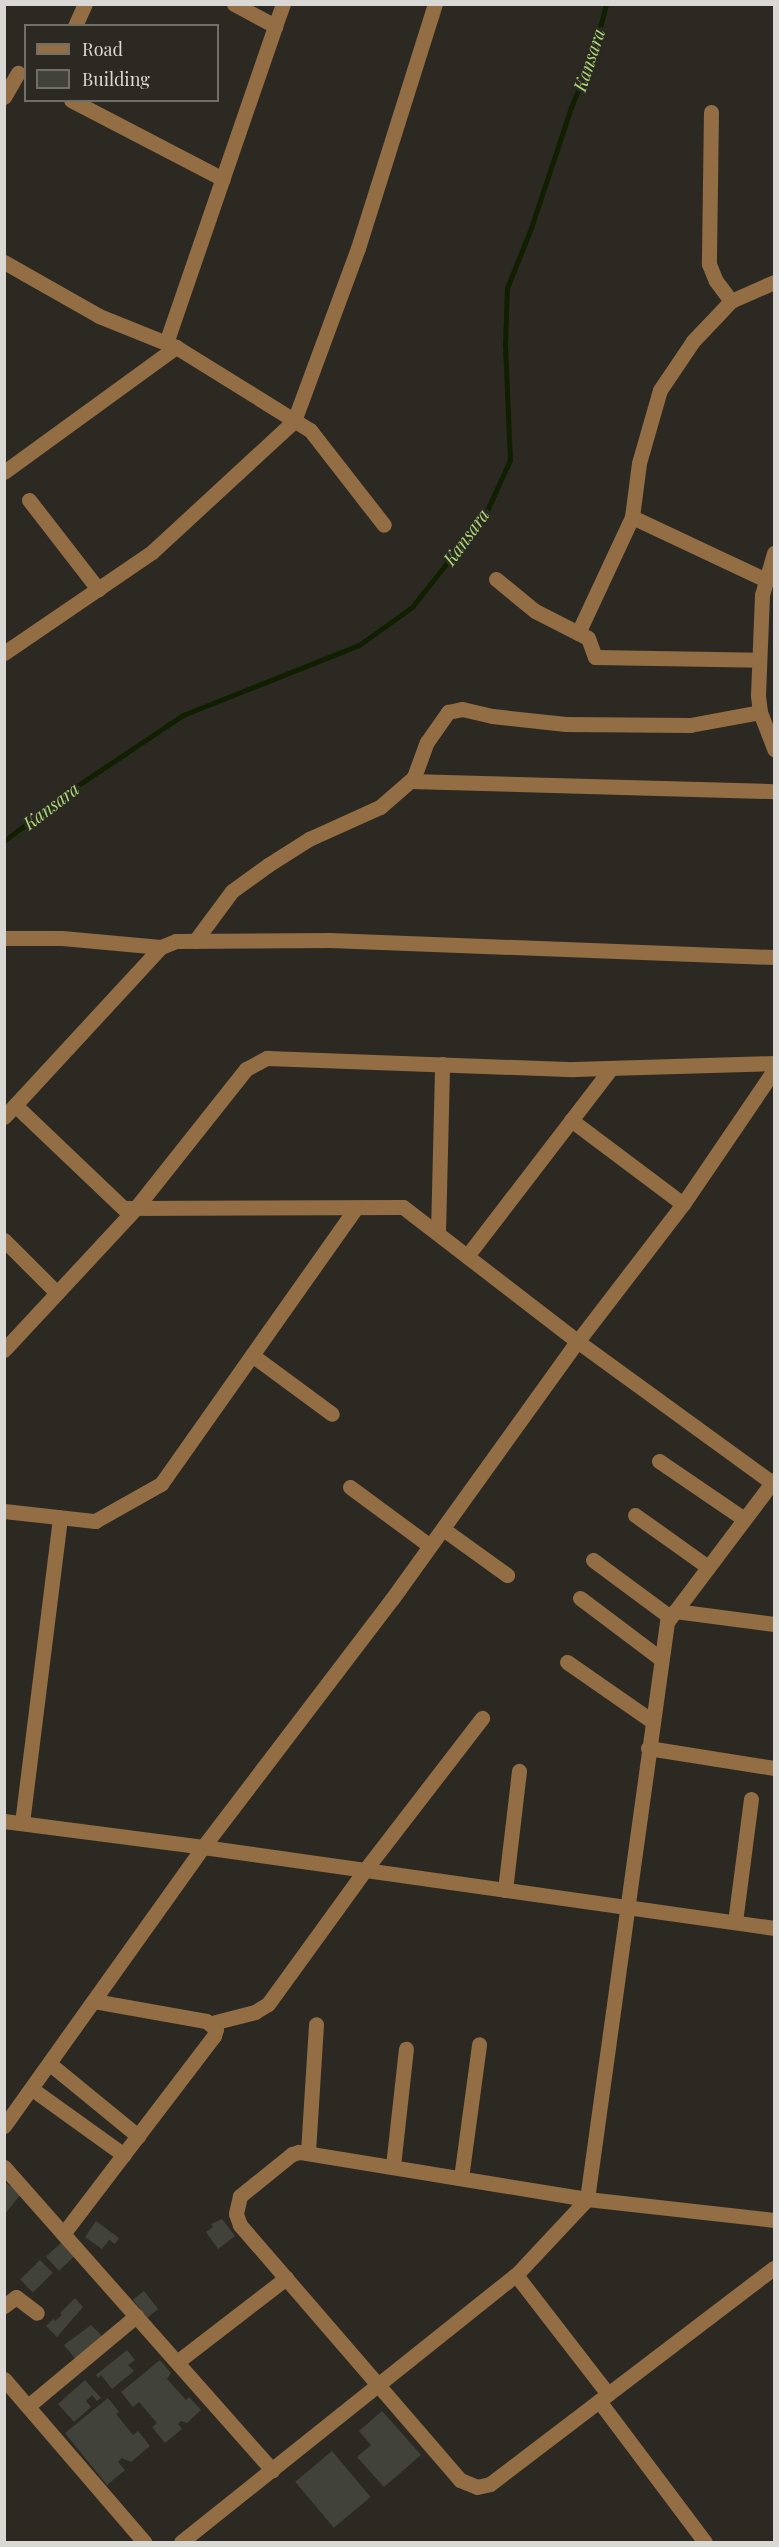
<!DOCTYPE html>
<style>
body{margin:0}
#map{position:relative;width:779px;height:2547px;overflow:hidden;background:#2c2922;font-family:"Playfair Display",serif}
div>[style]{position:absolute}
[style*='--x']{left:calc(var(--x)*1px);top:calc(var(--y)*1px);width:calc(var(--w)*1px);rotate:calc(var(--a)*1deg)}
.stream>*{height:5px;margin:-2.5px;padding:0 2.5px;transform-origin:2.5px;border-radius:2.5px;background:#101f00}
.building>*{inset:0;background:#41423a;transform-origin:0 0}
.minor>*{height:15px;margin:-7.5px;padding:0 7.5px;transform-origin:7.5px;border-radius:7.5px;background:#936d44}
span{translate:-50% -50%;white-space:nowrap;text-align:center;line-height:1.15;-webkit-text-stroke:6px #2c2922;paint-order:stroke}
.water-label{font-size:18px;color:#abd977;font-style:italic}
.frame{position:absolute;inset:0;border:6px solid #dad8d4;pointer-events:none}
.legend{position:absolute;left:24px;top:24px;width:195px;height:78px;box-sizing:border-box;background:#2c2922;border:2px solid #726f69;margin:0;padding:8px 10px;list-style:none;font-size:18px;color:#dad8d4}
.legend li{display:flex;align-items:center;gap:12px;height:30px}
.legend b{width:30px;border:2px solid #726f69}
</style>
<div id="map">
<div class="stream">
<i style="--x:4;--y:841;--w:84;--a:-37.3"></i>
<i style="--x:71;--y:790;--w:135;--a:-33.8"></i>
<i style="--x:183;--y:715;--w:189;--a:-21.7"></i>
<i style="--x:359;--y:645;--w:65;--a:-35.6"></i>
<i style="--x:412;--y:607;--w:117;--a:-51.6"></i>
<i style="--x:485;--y:515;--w:60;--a:-65.6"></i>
<i style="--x:510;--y:460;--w:116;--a:-92.5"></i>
<i style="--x:505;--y:344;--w:56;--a:-88"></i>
<i style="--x:507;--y:288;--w:65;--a:-68.2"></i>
<i style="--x:531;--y:228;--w:127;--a:-71.7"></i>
<i style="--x:571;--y:107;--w:60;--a:-67.3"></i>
<i style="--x:594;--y:52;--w:49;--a:-76"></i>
</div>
<div class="building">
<i style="clip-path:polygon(6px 2183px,21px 2194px,4px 2215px,4px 2185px)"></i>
<i style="clip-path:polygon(222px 2219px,235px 2236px,218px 2249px,206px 2232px,213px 2227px,211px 2224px)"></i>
<i style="clip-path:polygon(96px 2221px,119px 2238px,115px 2244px,109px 2240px,102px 2249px,85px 2237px)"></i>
<i style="left:65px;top:2239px;width:19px;height:26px;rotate:47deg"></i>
<i style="left:40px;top:2260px;width:18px;height:28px;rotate:45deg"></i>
<i style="left:144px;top:2291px;width:23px;height:14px;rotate:52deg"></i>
<i style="clip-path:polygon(75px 2298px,83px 2307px,57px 2337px,46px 2326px,53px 2319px,55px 2321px,62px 2315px,60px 2313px)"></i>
<i style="clip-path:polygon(91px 2325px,104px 2338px,77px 2361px,64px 2345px)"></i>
<i style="clip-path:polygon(127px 2350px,135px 2360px,128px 2365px,134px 2371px,112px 2389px,101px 2375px,98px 2378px,96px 2375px)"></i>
<i style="clip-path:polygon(160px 2360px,171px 2373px,167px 2379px,186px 2400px,189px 2397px,201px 2410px,187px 2423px,181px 2421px,178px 2424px,182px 2429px,165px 2443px,152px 2427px,157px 2423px,139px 2402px,133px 2407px,121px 2392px)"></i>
<i style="clip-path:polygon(85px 2380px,101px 2398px,97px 2401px,92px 2395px,86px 2401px,91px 2407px,74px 2422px,58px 2404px)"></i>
<i style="clip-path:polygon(108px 2398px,119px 2412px,116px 2414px,133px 2435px,138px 2431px,150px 2446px,131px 2462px,122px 2458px,118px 2462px,125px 2470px,107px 2485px,65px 2433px)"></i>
<i style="clip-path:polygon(382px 2411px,421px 2455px,384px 2487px,357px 2457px,371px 2445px,359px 2431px)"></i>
<i style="left:332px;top:2451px;width:60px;height:48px;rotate:50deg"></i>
</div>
<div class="minor">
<i style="--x:234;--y:4;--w:47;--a:28.2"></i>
<i style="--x:275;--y:26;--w:23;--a:-70"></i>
<i style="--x:75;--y:26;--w:24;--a:-66"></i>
<i style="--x:4;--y:97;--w:28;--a:-60"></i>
<i style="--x:71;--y:100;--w:171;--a:27.5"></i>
<i style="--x:711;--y:112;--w:152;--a:90.8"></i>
<i style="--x:709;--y:264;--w:18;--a:68"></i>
<i style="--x:716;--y:281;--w:25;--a:53"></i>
<i style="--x:4;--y:262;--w:109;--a:29.6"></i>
<i style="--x:99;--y:316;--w:83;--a:21.9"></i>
<i style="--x:176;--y:347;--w:158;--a:31.8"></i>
<i style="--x:310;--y:430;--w:120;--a:52.1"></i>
<i style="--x:166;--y:343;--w:335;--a:-71"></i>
<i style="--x:4;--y:472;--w:213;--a:-36"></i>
<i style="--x:29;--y:500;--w:113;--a:52.2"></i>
<i style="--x:496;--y:579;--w:50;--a:39.4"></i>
<i style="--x:535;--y:611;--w:59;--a:27"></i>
<i style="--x:588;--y:638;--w:20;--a:70"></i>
<i style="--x:595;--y:657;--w:164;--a:1"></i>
<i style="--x:766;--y:580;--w:148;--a:-154.8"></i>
<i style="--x:632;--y:517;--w:54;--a:-82.6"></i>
<i style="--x:639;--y:463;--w:76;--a:-74"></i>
<i style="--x:660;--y:390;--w:59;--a:-56"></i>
<i style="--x:693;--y:341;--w:55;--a:-46.5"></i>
<i style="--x:731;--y:301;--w:47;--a:-23.8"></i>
<i style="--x:578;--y:633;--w:128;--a:-65"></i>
<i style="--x:4;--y:653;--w:179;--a:-34.3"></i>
<i style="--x:152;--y:552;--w:193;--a:-42.7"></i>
<i style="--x:294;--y:421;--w:184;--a:-69.7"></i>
<i style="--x:358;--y:248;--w:256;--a:-72.5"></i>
<i style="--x:760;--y:712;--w:40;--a:69"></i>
<i style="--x:410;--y:781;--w:364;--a:1.6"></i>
<i style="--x:4;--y:938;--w:58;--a:0"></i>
<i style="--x:62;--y:938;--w:99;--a:5.2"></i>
<i style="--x:195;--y:941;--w:62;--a:-53.5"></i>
<i style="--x:232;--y:891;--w:44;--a:-35.8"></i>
<i style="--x:268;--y:865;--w:49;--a:-32.4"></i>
<i style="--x:309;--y:839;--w:78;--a:-24.3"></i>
<i style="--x:380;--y:807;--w:40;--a:-41"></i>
<i style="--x:410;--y:781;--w:6;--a:-45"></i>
<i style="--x:414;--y:777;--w:37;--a:-70"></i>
<i style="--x:427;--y:742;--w:37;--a:-55"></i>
<i style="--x:448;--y:712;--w:14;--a:-12"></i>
<i style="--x:462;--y:709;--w:31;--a:13"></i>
<i style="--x:492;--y:716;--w:74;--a:6.2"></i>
<i style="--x:566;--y:724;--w:124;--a:0.5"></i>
<i style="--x:690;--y:725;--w:71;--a:-10.5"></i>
<i style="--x:760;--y:712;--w:17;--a:-97"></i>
<i style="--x:758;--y:695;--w:100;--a:-87.7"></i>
<i style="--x:762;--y:595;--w:44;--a:-74.1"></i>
<i style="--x:15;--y:1105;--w:149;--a:43.6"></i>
<i style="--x:123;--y:1208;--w:280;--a:-0.2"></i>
<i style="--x:403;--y:1207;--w:220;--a:37.6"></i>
<i style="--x:577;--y:1341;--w:243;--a:36"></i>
<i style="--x:4;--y:1117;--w:231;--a:-47.3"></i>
<i style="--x:161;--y:947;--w:16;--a:-22"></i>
<i style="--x:176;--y:941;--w:154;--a:-0.4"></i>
<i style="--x:330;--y:940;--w:444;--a:2.2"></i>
<i style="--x:571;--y:1120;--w:140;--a:36.9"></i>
<i style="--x:438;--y:1233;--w:169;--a:-88.6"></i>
<i style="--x:4;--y:1240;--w:75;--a:45"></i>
<i style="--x:467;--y:1256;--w:237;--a:-52.5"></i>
<i style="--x:4;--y:1350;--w:192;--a:-47.1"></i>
<i style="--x:135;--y:1209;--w:179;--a:-51.6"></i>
<i style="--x:246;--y:1069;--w:24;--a:-28"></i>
<i style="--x:267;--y:1058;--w:307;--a:2.1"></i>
<i style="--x:574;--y:1069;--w:200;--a:-1.7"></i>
<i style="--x:252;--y:1355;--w:99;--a:36.4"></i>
<i style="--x:659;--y:1461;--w:103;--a:34.3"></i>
<i style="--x:774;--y:1480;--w:178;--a:127"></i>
<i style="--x:667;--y:1622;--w:583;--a:97.89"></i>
<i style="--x:587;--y:2199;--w:292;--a:-170.7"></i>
<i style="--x:299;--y:2152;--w:7;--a:164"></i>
<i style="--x:292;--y:2154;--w:67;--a:141.1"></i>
<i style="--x:240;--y:2196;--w:18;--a:103"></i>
<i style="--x:236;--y:2214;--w:12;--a:70"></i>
<i style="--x:240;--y:2225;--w:337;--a:49.2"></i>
<i style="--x:460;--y:2480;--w:18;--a:22"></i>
<i style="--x:477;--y:2487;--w:13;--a:-13"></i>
<i style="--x:490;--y:2484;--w:357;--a:-37.3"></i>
<i style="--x:350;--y:1487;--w:99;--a:36.4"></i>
<i style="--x:4;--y:1511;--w:92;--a:6.3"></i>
<i style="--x:95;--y:1521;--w:76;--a:-29.3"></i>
<i style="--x:161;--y:1484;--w:338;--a:-54.8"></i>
<i style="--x:635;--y:1515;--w:90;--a:35.5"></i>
<i style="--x:443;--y:1529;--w:79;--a:35.7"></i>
<i style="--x:593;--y:1560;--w:96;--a:36.5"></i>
<i style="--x:580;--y:1598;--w:101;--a:37"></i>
<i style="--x:675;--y:1611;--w:100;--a:7.5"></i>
<i style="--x:567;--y:1662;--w:103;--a:34.8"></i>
<i style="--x:648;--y:1748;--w:128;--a:9"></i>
<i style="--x:4;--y:1821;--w:201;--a:7.4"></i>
<i style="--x:203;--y:1847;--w:577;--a:8.07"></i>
<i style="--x:22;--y:1823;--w:308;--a:-82.9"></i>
<i style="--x:505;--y:1890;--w:120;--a:-83.3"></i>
<i style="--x:735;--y:1922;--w:124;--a:-82.6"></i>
<i style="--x:212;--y:2023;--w:44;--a:-14.3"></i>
<i style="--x:255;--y:2012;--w:15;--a:-32"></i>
<i style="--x:268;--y:2004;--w:165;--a:-54.1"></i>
<i style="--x:365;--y:1870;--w:192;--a:-52.4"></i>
<i style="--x:50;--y:2064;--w:114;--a:39.3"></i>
<i style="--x:32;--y:2089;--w:113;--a:35.7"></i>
<i style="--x:4;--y:2126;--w:343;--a:-54.5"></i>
<i style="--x:203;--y:1847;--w:312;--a:-52.7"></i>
<i style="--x:392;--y:1599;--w:312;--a:-54.3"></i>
<i style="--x:574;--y:1346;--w:179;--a:-52.5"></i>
<i style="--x:683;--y:1204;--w:162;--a:-55.8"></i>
<i style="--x:308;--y:2152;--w:128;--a:-86.4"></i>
<i style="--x:393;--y:2166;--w:118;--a:-83.7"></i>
<i style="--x:4;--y:2167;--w:405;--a:48.5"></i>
<i style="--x:461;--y:2178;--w:135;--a:-82.3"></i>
<i style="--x:63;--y:2234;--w:249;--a:-52.7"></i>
<i style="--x:214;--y:2036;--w:7;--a:-74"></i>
<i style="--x:216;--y:2029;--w:13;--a:-141"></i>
<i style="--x:206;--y:2021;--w:114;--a:-169.9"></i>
<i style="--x:4;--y:2306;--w:15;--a:-37"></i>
<i style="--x:16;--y:2297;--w:26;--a:37"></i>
<i style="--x:177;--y:2362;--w:138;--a:-37.6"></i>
<i style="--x:4;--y:2379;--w:215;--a:49.3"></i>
<i style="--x:608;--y:2394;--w:150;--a:-127.7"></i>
<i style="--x:516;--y:2275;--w:104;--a:-46.9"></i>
<i style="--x:587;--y:2199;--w:188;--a:6.4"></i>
<i style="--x:599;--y:2401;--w:176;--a:53.1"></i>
<i style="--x:28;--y:2406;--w:141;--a:-39.8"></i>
<i style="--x:181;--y:2542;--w:428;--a:-38.6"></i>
</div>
<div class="water-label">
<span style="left:589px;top:60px;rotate:-72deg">Kansara</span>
<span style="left:466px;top:537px;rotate:-54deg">Kansara</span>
<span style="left:51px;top:806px;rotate:-37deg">Kansara</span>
</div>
<div class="frame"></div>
<ul class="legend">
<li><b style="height:8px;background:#936d44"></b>Road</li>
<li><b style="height:16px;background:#41423a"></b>Building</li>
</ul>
</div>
